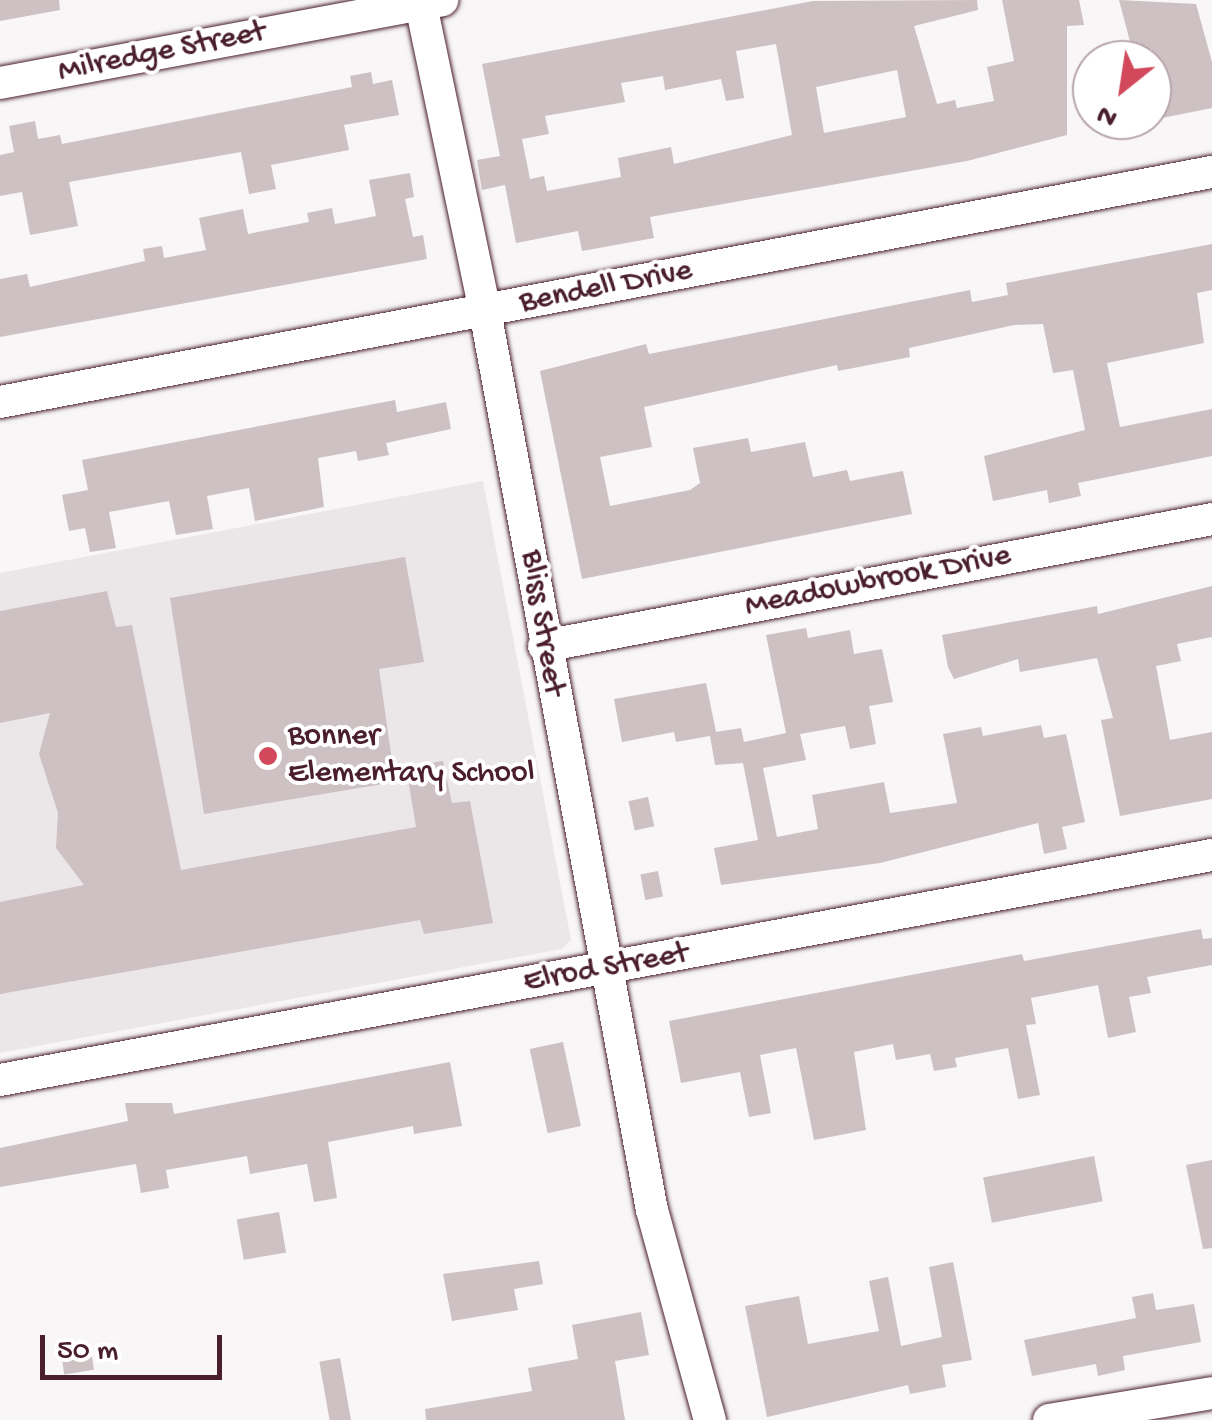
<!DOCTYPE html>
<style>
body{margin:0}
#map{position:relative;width:1212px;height:1420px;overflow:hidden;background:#f8f6f7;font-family:"Gochi Hand",sans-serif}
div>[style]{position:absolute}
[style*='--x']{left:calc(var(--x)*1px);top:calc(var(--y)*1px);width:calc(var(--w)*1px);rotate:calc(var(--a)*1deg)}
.built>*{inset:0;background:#ebe6e8}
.building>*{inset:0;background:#cdc1c4;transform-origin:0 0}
.roads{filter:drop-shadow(0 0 2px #4a1f2b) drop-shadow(0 0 2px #4a1f2b)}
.minor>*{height:32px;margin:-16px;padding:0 16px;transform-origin:16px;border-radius:16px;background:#fff}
.dots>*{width:28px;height:28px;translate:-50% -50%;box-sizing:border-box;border:5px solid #fff;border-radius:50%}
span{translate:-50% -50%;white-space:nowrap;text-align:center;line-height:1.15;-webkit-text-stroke:8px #fff;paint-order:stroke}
.street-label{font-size:32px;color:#4a1f2b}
.poi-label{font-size:32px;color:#4a1f2b}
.left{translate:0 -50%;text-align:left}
.north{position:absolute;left:1072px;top:40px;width:100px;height:100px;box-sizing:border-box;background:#fff;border:2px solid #b7a5aa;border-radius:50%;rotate:210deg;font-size:28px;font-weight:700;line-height:40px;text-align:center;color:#4a1f2b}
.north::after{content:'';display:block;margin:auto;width:35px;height:45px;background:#d1495b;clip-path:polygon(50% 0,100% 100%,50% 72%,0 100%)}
.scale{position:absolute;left:40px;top:1335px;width:182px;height:45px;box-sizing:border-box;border:5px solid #4a1f2b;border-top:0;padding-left:12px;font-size:30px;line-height:35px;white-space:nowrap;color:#4a1f2b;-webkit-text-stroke:8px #fff;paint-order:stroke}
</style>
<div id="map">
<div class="built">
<i style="clip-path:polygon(483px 481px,571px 940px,562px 949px,0 1053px,0 573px)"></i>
</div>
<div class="building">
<i style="clip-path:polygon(0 0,59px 0,60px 10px,0 21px)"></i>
<i style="clip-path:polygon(evenodd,977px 0,978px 10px,914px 26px,937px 104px,955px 100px,957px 108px,994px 101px,987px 67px,1014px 61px,1002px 0,1079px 0,1084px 25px,1067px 26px,1067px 135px,967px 161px,650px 217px,654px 238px,582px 251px,578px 231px,516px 243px,505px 185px,482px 190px,477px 160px,500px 156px,482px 64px,813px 1px,977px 0,776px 44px,792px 135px,674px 164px,671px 147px,618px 158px,621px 177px,547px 191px,544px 176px,530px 179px,522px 139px,549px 134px,545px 116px,625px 102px,621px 83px,663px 76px,665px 90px,721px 79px,726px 101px,744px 98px,736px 51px,776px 44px,977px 0,897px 70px,906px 117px,824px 133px,816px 87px,897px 70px)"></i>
<i style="clip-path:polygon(1119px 0,1196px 4px,1212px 62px,1212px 108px,1152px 120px,1152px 49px,1133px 53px)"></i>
<i style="clip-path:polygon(371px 72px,373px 84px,392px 80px,399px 115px,344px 125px,349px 150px,271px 165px,276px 189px,249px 194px,241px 152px,69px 182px,78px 226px,30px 235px,22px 192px,0 196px,0 155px,14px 152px,9px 126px,35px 121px,38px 139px,60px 135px,62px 144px,352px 87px,350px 76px)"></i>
<i style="clip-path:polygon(410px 173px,414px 197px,405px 199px,413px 237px,423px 235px,427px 259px,0 337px,0 279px,27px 274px,30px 287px,145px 261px,143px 249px,162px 246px,164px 258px,206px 250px,199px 218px,243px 209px,248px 234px,309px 222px,307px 213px,332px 208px,335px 224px,376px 216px,369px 180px)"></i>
<i style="clip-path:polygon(1212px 244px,1212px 290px,1197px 293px,1204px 343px,1107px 363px,1120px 427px,1212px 409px,1212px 456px,1078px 483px,1081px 496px,1049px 503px,1047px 490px,993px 501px,984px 456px,1085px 430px,1073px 370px,1053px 373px,1043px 324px,1014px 325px,909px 348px,910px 357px,838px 371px,837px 365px,644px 407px,652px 447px,600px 457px,610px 506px,690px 490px,700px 483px,693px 448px,748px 438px,751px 452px,805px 442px,813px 477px,847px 470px,850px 481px,903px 471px,912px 514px,582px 579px,540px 371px,646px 344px,649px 354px,970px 290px,972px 302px,1008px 295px,1006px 283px)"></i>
<i style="clip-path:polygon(395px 400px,397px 412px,446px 402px,451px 429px,386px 443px,389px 455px,358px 461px,356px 451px,318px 458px,324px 507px,255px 521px,249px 488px,207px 496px,213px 529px,176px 535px,169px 501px,109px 512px,116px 548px,90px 552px,85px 528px,69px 531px,62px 495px,88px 490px,82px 460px)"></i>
<i style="clip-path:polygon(405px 557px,424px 662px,379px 669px,395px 782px,204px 814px,170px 598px)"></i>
<i style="clip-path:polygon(1212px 586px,1212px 637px,1177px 644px,1181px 661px,1156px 666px,1170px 740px,1212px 732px,1212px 799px,1120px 816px,1101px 720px,1113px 718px,1097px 658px,1020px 672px,1018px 659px,954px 679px,948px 667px,942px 635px,1097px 606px,1098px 614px)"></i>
<i style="clip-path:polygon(107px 591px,116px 627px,132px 625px,181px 870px,416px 827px,406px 767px,443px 761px,452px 803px,470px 801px,493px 923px,424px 934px,420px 920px,0 994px,0 902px,84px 885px,56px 848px,58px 813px,39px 754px,50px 713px,0 723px,0 611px)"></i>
<i style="clip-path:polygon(806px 628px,808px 638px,850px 630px,854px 654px,882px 649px,893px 702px,869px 706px,876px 744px,850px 749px,845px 726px,800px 734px,806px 760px,763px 768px,777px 837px,818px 829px,812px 795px,884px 782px,890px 813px,957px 803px,943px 734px,981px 727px,983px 736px,1041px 725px,1044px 738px,1066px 734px,1085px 822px,1062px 827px,1067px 849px,1044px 854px,1038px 823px,880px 863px,721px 885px,714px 848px,758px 840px,743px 763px,715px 765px,710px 736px,676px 742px,674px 732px,622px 742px,614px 699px,706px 683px,716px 732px,741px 728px,744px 742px,786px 733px,766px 635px)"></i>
<i style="left:648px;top:797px;width:30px;height:20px;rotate:78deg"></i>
<i style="left:658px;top:871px;width:26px;height:18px;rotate:79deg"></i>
<i style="clip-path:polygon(1201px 929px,1203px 939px,1212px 938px,1212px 965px,1147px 977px,1151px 993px,1129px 997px,1136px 1032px,1108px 1038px,1098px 985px,1031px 998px,1036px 1024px,1026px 1025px,1040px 1095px,1018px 1099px,1008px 1048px,955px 1058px,957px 1067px,934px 1071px,930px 1054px,896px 1060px,893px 1044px,854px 1052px,866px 1130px,814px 1140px,796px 1048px,760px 1055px,771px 1113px,749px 1117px,740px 1072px,681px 1083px,669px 1021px,1022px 954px,1024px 961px)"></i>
<i style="left:563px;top:1042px;width:86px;height:34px;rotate:78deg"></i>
<i style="clip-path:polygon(450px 1062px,462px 1126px,414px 1134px,413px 1126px,328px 1142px,337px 1198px,314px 1202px,307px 1164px,250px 1174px,247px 1156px,166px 1170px,169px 1188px,141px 1193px,136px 1164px,0 1187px,0 1148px,128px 1121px,125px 1103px,172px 1103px,174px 1114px)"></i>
<i style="left:1094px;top:1156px;width:46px;height:113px;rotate:79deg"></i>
<i style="clip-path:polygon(1212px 1160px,1212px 1248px,1203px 1249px,1186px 1165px)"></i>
<i style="left:279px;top:1212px;width:41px;height:43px;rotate:80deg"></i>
<i style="clip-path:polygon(539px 1261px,543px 1284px,514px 1289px,518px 1310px,452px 1321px,443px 1274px)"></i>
<i style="clip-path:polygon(953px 1262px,972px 1360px,942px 1365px,946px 1387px,910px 1394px,908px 1385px,767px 1417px,745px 1306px,799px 1296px,808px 1344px,879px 1331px,869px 1281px,888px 1277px,901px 1346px,942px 1337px,929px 1267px)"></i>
<i style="clip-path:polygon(1153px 1293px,1156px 1310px,1194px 1304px,1201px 1342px,1123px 1356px,1125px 1370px,1098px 1376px,1096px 1364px,1032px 1376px,1024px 1340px,1136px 1318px,1132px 1297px)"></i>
<i style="clip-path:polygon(641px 1312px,649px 1355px,615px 1361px,625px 1420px,426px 1420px,425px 1409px,532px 1391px,528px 1368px,578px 1359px,572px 1325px)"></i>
<i style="left:91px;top:1351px;width:19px;height:30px;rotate:81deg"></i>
<i style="left:340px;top:1358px;width:63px;height:21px;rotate:80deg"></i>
</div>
<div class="roads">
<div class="minor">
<i style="--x:420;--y:0;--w:318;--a:78.2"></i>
<i style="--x:485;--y:311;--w:914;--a:79.48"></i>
<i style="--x:652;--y:1210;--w:218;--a:74.6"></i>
<i style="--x:0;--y:83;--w:450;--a:-10.6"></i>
<i style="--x:0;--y:402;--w:1234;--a:-10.75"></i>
<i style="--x:544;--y:646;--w:680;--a:-10.76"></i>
<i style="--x:0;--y:1080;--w:1233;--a:-10.52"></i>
<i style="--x:1049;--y:1420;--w:165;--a:-9.4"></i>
</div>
</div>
<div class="dots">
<i style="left:268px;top:756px;background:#d1495b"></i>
</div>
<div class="street-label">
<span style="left:162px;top:53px;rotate:-11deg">Milredge Street</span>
<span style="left:606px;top:288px;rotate:-11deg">Bendell Drive</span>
<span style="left:878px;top:582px;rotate:-11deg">Meadowbrook Drive</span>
<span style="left:541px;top:623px;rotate:81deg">Bliss Street</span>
<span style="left:606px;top:969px;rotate:-10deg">Elrod Street</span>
</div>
<div class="poi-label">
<span class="left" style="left:288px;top:756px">Bonner<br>Elementary School</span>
</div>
<div class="north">N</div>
<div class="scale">50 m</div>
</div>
